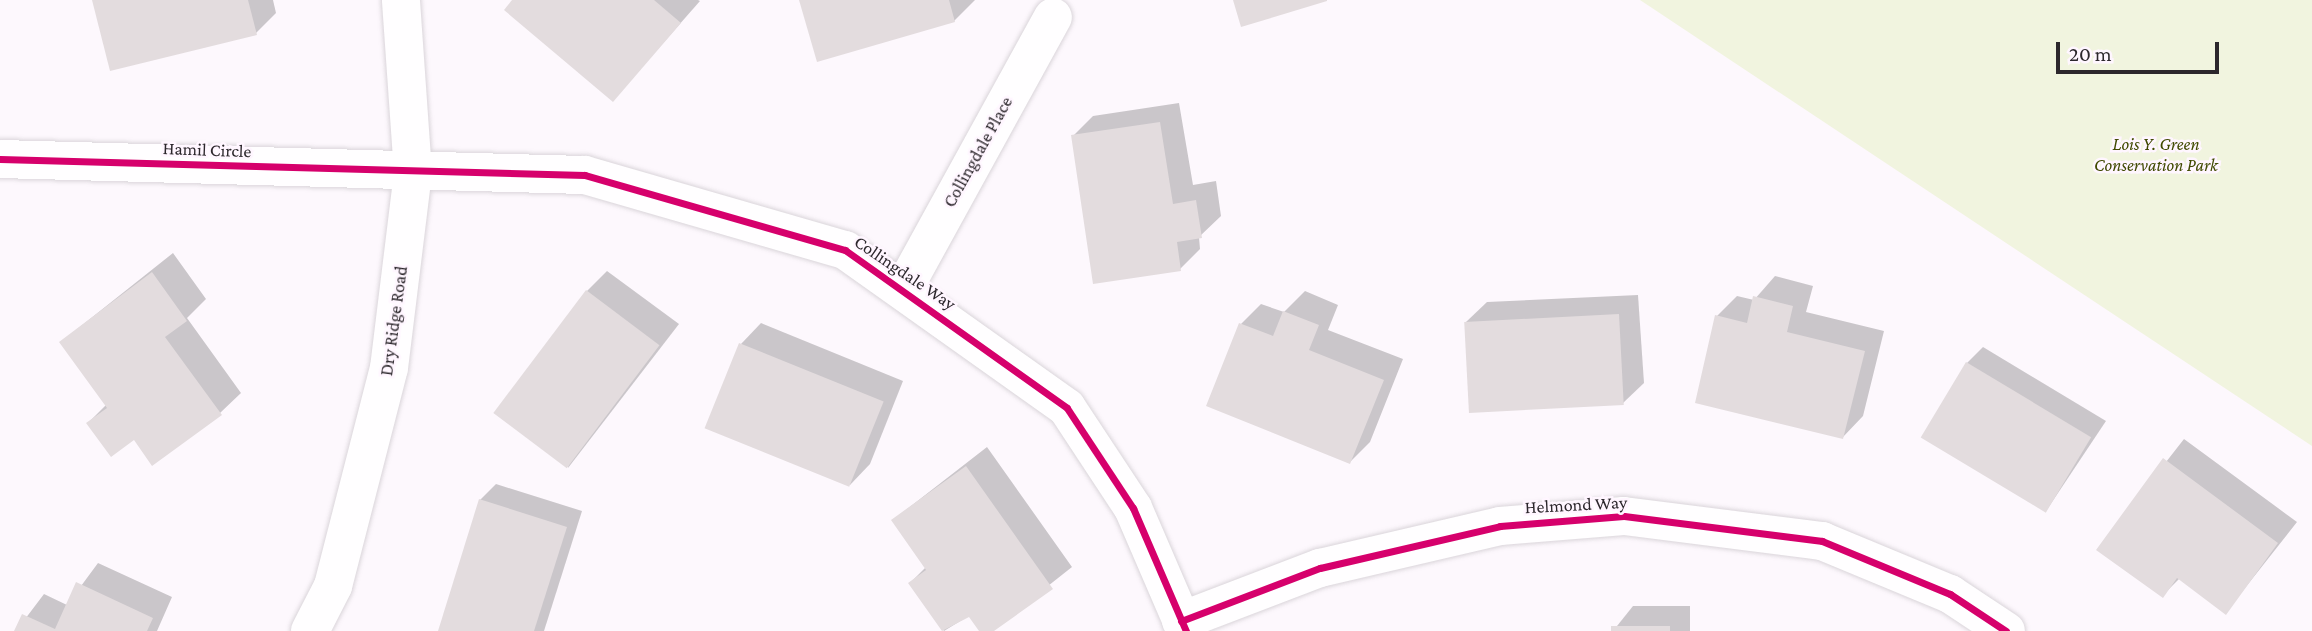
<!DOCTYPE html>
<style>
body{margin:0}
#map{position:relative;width:2312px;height:631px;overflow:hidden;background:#fdf8fd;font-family:"Crimson Pro",serif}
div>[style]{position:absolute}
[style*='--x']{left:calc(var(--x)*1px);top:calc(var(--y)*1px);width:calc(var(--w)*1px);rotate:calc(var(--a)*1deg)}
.green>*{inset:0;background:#f1f4df}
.shadow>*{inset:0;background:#0003}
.building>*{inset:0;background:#e3dcde;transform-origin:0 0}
.roads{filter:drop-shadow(0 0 2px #dad5da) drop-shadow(0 0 2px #dad5da)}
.street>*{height:38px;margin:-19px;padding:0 19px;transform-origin:19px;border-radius:19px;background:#fffeff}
.cycleway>*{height:7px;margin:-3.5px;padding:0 3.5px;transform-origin:3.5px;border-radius:3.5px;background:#d6006c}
span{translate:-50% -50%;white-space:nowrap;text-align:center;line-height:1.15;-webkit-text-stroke:5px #fff6ff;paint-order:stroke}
.park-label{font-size:18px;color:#404a00;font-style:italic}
.street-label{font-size:18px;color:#2c272c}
.scale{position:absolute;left:2056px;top:42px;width:163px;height:32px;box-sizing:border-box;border:4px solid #2c272c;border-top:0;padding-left:9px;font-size:21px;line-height:24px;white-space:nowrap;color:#2c272c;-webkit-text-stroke:5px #fff6ff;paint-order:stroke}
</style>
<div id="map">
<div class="green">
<i style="clip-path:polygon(1640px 0,2312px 0,2312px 446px)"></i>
</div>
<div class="shadow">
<i style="clip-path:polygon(94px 0,273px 0,276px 13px,256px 33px)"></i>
<i style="clip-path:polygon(514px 0,698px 0,700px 1px,613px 100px)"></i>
<i style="clip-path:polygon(801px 0,975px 0,954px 21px)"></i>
<i style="clip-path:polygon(1179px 103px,1193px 185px,1216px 181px,1221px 216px,1199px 237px,1200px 249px,1180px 269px,1073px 136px,1093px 116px)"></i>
<i style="clip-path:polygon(173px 253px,206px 299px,187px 318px,241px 393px,220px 413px,134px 438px,88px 423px,106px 405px,61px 342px)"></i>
<i style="clip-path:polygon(607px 271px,679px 324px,568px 468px,587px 291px)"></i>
<i style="clip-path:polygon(1775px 276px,1813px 286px,1806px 312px,1884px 331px,1863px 416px,1843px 437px,1717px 316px,1737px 296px,1754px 300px)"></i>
<i style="clip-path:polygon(1305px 291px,1338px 305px,1328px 330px,1403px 359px,1370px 442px,1350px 462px,1241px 324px,1261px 304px,1284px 312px)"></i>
<i style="clip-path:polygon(1638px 295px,1644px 383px,1623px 403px,1466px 322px,1487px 302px)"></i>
<i style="clip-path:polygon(761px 323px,903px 381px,870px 464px,850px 485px,741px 344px)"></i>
<i style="clip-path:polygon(1983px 347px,2106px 421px,2046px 511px,1967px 363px)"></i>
<i style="clip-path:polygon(2184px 439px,2297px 522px,2226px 612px,2180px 578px,2162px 596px,2098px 549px)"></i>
<i style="clip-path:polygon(987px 447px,1072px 567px,991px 631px,981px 631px,970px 615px,944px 631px,910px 583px,926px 567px,893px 520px)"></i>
<i style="clip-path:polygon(496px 484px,582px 511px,544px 631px,439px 631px,480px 500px)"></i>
<i style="clip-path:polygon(98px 563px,172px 597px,157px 631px,16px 631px,44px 594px,67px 605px)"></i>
<i style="clip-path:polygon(1633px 606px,1690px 606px,1690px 631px,1613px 631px)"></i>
</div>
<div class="building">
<i style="clip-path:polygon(92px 0,248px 0,257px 35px,110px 71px)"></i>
<i style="clip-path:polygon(512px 0,654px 0,681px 23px,613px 102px,504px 10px)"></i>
<i style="clip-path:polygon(799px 0,949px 0,955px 22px,817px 62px)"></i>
<i style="clip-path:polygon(1233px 0,1327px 0,1327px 1px,1241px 27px)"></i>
<i style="clip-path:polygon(1160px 122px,1173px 204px,1196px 200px,1202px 238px,1177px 242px,1181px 271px,1093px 284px,1071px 135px)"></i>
<i style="clip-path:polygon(152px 272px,187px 321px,165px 337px,222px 415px,152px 466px,134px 440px,111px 457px,86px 423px,107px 408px,59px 342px)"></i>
<i style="left:586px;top:290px;width:92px;height:154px;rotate:37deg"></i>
<i style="clip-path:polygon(1753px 296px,1793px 306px,1787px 332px,1865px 351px,1843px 439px,1695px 403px,1715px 315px,1747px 323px)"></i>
<i style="clip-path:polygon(1283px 311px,1319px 325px,1309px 350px,1384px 380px,1350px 464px,1206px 406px,1239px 323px,1273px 336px)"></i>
<i style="left:1619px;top:314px;width:91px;height:155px;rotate:87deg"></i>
<i style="left:739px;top:343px;width:156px;height:92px;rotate:22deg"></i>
<i style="left:1966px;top:362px;width:146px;height:88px;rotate:31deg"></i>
<i style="clip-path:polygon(2163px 458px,2278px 543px,2226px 615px,2177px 578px,2163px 598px,2096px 550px)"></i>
<i style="clip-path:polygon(966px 466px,1053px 589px,994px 631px,979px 631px,969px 617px,942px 631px,908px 583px,926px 570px,891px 520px)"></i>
<i style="clip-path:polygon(479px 499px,567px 527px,534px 631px,438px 631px)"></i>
<i style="clip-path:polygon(76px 582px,153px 618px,147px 631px,14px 631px,22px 614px,55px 629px)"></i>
<i style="left:1611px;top:626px;width:59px;height:5px"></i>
</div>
<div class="roads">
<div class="street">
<i style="--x:0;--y:159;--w:585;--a:1.57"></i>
<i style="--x:585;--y:175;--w:271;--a:16.1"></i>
<i style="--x:845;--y:250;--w:272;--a:35.4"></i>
<i style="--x:1067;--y:408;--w:120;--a:56.6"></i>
<i style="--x:1133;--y:508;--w:134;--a:66.7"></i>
<i style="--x:904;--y:288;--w:309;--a:-61.2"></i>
<i style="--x:1181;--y:621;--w:149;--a:-20.9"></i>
<i style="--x:1320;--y:568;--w:185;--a:-13.1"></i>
<i style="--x:1500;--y:526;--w:124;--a:-4.6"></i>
<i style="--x:1624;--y:516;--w:200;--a:7.2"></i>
<i style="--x:1822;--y:541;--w:139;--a:22.5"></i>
<i style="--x:1950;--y:594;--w:67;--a:33.5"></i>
<i style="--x:310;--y:631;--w:51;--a:-62.9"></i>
<i style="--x:333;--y:586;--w:225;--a:-75.6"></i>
<i style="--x:389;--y:368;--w:196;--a:-83"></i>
<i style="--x:413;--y:173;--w:173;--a:-94"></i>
</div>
</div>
<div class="cycleway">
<i style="--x:0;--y:159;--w:585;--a:1.57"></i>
<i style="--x:585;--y:175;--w:271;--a:16.1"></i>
<i style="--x:845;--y:250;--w:272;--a:35.4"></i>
<i style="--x:1067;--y:408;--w:120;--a:56.6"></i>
<i style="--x:1133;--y:508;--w:134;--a:66.7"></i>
<i style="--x:1181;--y:621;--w:149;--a:-20.9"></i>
<i style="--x:1320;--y:568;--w:185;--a:-13.1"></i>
<i style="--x:1500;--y:526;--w:124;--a:-4.6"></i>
<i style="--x:1624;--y:516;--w:200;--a:7.2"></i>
<i style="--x:1822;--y:541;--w:139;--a:22.5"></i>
<i style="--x:1950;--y:594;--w:67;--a:33.5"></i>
</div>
<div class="park-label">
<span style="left:2156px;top:155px">Lois Y. Green<br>Conservation Park</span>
</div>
<div class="street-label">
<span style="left:207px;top:150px;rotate:2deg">Hamil Circle</span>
<span style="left:978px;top:152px;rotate:-61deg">Collingdale Place</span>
<span style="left:905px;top:273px;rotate:34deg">Collingdale Way</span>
<span style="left:394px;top:321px;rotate:-82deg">Dry Ridge Road</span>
<span style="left:1576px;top:505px;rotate:-3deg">Helmond Way</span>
</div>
<div class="scale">20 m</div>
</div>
